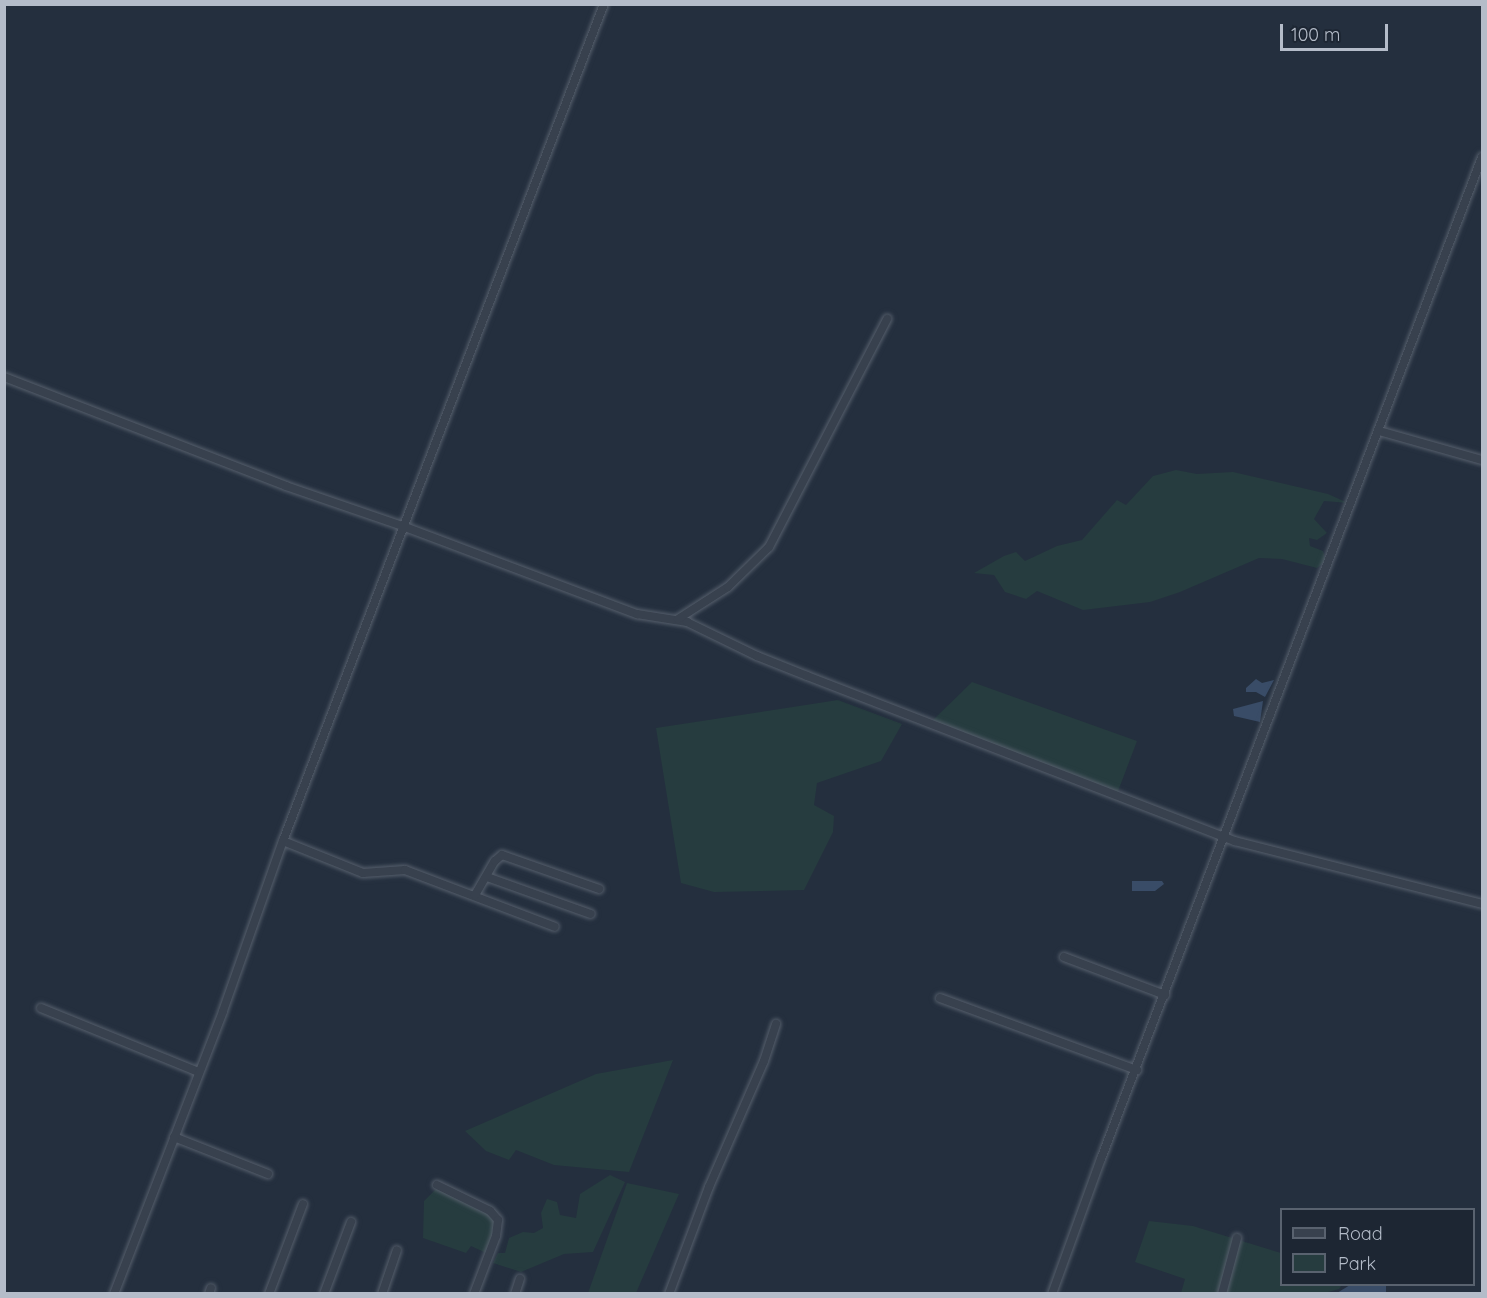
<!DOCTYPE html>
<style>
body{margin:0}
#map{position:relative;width:1487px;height:1298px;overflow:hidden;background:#242f3e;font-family:Quicksand,sans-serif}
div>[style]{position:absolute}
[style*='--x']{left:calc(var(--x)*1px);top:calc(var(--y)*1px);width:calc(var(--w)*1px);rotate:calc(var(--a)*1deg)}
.green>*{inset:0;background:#263c3f}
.water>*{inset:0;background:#394c67}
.roads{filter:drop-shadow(0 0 2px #565f6c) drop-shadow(0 0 2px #565f6c)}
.minor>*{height:8px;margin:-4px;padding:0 4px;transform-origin:4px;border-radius:4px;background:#38414e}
span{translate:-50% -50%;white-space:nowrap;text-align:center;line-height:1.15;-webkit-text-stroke:6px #1d2633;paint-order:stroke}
.frame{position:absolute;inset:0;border:6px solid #b4bcc9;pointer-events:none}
.legend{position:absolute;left:1280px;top:1208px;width:195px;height:78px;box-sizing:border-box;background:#1d2633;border:2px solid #59626f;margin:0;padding:8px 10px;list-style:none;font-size:18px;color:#b4bcc9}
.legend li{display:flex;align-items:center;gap:12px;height:30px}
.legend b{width:30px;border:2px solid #59626f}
.scale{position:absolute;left:1280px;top:24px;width:108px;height:27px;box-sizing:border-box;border:3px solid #b4bcc9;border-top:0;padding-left:8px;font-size:18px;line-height:21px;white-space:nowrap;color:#b4bcc9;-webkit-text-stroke:4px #1d2633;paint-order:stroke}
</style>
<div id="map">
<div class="green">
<i style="clip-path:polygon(1176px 470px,1197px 474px,1233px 472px,1328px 494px,1348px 503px,1324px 501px,1314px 519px,1327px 533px,1317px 540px,1309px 538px,1310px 546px,1323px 551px,1326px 561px,1317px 568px,1282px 559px,1259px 558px,1180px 592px,1150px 602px,1083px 610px,1037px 591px,1026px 599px,1005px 592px,994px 575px,974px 573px,1004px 556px,1016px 552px,1025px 561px,1057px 546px,1082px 540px,1117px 500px,1126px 505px,1153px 476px)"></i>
<i style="clip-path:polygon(972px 682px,1137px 741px,1117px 794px,931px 722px)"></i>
<i style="clip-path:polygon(838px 700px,902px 724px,881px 761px,817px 783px,814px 805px,834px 816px,833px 832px,804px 890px,714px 892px,681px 883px,656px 728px)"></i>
<i style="clip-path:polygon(673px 1060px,629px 1172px,554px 1165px,516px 1150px,509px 1160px,486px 1151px,465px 1131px,596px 1074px)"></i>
<i style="clip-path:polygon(610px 1175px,625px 1182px,593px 1252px,564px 1254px,521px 1272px,493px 1263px,498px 1253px,505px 1253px,509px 1238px,523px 1232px,534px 1233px,543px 1228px,541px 1213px,547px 1199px,557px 1202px,560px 1215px,576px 1218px,580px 1194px)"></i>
<i style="clip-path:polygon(627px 1183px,679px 1194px,636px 1293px,588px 1293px)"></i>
<i style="clip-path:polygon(437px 1188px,493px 1216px,496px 1227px,486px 1253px,471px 1246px,466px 1253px,423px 1238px,424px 1201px)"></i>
<i style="clip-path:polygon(1149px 1221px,1193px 1226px,1281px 1253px,1282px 1284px,1342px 1285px,1339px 1289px,1325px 1293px,1181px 1293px,1185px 1279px,1135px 1262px)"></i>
</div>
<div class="water">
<i style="clip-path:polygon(1256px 679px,1262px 683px,1274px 680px,1265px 697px,1256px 692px,1246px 692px,1246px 688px)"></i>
<i style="clip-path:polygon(1263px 701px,1260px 722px,1234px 716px,1233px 709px)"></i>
<i style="clip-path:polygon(1132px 881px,1162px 881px,1164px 884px,1155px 891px,1132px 891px)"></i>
<i style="clip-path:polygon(1350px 1285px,1386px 1285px,1386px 1293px,1337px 1293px)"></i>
</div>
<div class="roads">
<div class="minor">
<i style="--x:4;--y:377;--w:302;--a:21.1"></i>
<i style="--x:286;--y:486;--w:126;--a:19"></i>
<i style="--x:405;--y:527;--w:248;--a:20.6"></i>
<i style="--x:637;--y:614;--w:51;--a:9.1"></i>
<i style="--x:687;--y:622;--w:78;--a:25.9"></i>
<i style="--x:757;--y:656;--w:54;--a:21.8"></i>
<i style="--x:807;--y:676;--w:459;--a:21.1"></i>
<i style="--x:1235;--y:841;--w:255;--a:14.3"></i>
<i style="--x:1379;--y:431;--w:107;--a:15.7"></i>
<i style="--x:678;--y:619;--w:59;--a:-32.6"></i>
<i style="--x:728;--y:587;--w:57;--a:-44.3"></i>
<i style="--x:769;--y:547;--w:257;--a:-62.6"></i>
<i style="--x:283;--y:841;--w:86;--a:21.8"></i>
<i style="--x:363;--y:873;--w:42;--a:-4.1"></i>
<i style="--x:405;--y:870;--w:160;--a:20.8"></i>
<i style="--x:487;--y:877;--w:110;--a:19.6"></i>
<i style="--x:475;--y:895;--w:39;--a:-60"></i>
<i style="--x:495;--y:861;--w:9;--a:-41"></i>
<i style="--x:502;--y:855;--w:103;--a:19.3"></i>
<i style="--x:1064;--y:957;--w:108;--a:20.6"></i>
<i style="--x:940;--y:998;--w:210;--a:20.1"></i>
<i style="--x:41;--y:1008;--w:170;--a:22.1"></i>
<i style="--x:174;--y:1137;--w:101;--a:21.5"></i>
<i style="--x:437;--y:1185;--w:59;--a:26.1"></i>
<i style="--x:490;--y:1211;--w:12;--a:48"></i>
<i style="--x:498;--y:1220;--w:16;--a:97"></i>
<i style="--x:496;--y:1236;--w:62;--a:110.8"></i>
<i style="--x:114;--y:1294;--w:303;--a:-68.9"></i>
<i style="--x:223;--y:1011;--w:180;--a:-70.6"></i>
<i style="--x:283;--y:841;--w:896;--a:-69.02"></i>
<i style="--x:209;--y:1294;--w:6;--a:-72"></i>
<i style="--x:269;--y:1294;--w:96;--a:-69.3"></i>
<i style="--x:324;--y:1294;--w:77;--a:-69.4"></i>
<i style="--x:382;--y:1294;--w:46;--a:-71.2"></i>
<i style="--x:515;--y:1294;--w:16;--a:-72"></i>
<i style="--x:669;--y:1294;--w:114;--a:-69.5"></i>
<i style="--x:709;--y:1187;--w:137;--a:-66.4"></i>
<i style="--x:764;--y:1061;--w:39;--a:-72"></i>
<i style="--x:1052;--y:1294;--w:144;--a:-70.1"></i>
<i style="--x:1101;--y:1159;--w:1072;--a:-69.18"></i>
<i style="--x:1222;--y:1294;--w:58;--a:-75"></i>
</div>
</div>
<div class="frame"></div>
<ul class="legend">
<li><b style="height:8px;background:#38414e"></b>Road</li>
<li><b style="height:16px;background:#263c3f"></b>Park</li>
</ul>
<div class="scale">100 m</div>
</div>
